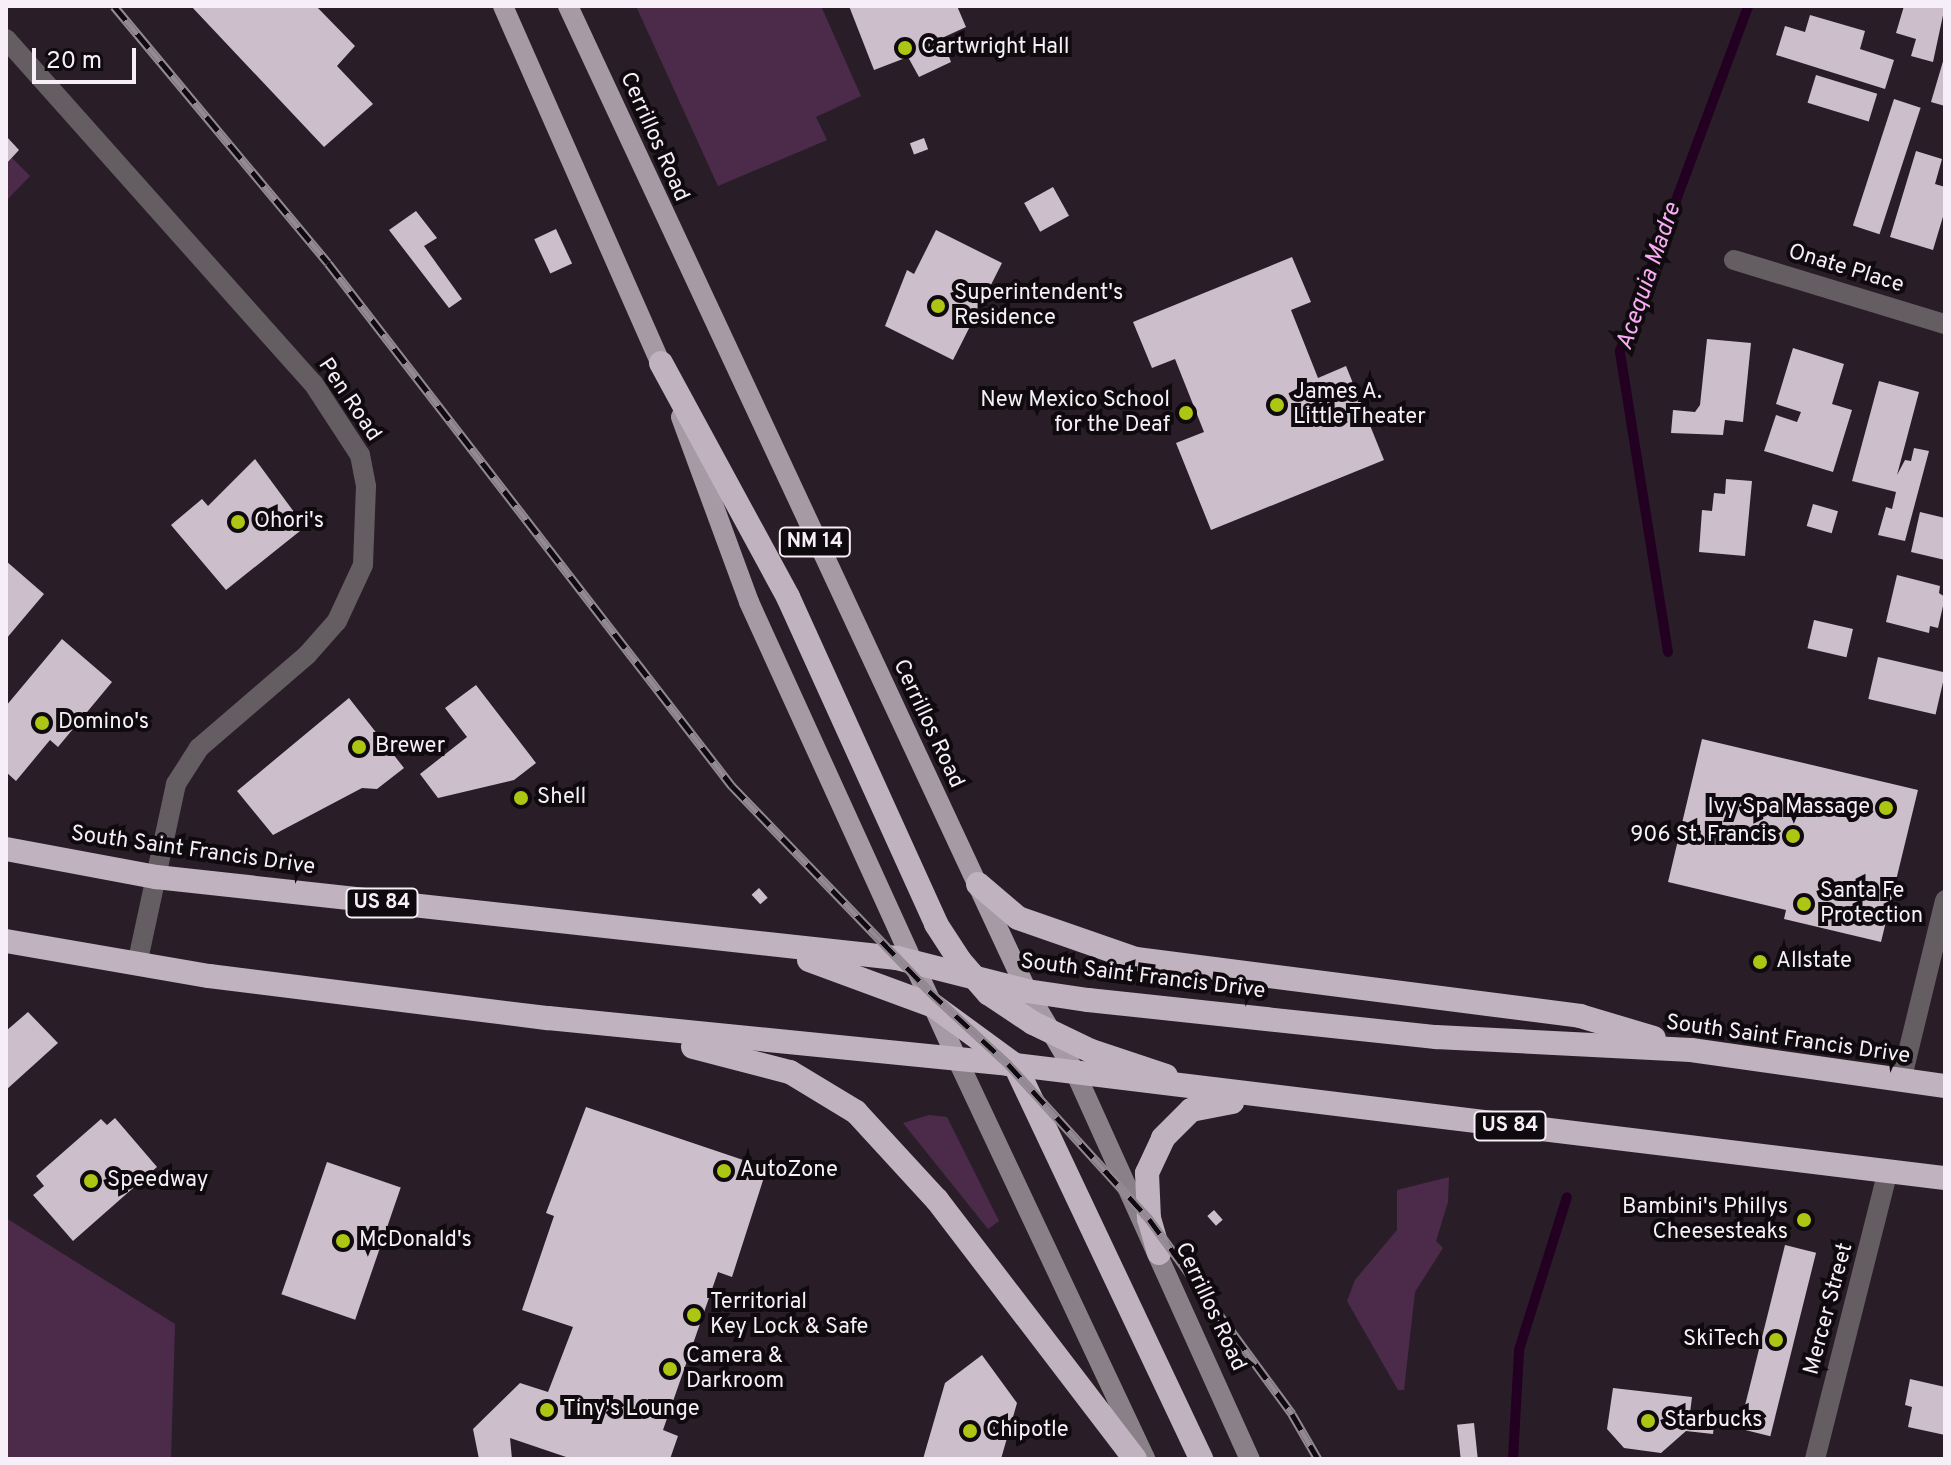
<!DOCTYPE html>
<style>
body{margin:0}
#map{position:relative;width:1951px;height:1465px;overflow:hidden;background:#291e28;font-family:Overpass,sans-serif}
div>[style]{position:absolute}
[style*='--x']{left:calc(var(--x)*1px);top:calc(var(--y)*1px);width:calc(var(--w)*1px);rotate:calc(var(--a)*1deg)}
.green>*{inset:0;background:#4c2b4a}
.stream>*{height:10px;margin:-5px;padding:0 5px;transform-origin:5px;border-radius:5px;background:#230022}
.building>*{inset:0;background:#cdbecc;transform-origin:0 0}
.street>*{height:20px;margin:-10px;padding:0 10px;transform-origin:10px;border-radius:10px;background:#645e63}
.secondary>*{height:20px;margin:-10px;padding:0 10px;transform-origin:10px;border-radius:10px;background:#898088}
.primary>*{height:20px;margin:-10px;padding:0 10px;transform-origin:10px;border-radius:10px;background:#a69aa5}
.highway>*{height:24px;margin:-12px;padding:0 12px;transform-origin:12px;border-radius:12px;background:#c1b2bf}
.rail>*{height:9px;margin-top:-4.5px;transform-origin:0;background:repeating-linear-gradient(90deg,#0f0a0e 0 18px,#938992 0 36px);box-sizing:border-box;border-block:2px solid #938992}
.dots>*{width:22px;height:22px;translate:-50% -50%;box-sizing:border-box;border:4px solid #0f0a0e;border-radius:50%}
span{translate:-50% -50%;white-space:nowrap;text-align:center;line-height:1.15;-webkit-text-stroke:8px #0f0a0e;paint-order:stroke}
.shield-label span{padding:2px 6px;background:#0f0a0e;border:2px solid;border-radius:6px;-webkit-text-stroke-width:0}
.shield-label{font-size:20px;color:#f7eff7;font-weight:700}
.poi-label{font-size:22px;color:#f7eff7}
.left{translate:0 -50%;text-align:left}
.right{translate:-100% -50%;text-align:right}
.street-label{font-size:22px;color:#f7eff7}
.water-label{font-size:24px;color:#faabf5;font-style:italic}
.frame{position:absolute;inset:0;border:8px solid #f7eff7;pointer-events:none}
.scale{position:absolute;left:32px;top:48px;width:104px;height:36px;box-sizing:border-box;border:4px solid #f7eff7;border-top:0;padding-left:10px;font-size:24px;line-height:28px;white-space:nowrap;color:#f7eff7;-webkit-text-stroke:6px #0f0a0e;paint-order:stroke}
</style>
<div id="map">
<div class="green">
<i style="clip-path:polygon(636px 6px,821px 6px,861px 96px,816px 117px,827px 140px,718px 186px)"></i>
<i style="clip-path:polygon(12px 158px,30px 176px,6px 201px,6px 164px)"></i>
<i style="clip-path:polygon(929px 1115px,947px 1117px,999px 1221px,988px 1229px,903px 1123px)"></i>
<i style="clip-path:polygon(1449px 1177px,1448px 1202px,1436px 1241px,1443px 1248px,1415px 1292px,1404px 1390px,1398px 1390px,1347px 1301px,1355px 1280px,1397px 1230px,1397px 1190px)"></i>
<i style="clip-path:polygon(6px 1218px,175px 1324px,171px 1459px,6px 1459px)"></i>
</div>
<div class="stream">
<i style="--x:1668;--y:652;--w:305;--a:-99.1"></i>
<i style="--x:1620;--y:351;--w:368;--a:-69.6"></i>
<i style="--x:1513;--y:1459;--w:109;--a:-86.8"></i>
<i style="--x:1519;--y:1350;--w:160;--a:-72.6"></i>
</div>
<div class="building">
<i style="clip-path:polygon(191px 6px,316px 6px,355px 46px,337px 66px,373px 104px,324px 147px)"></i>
<i style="clip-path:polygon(849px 6px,957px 6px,966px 27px,942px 38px,951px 62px,919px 77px,908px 57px,874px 70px)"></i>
<i style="clip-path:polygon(1904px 6px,1945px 6px,1933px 62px,1911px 56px,1916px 39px,1896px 33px)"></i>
<i style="clip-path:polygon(1810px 15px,1865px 31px,1860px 49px,1894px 60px,1885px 89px,1776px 55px,1785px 26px,1805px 32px)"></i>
<i style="clip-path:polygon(1944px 58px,1945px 58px,1945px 106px,1931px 102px)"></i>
<i style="left:1816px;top:75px;width:64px;height:29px;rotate:17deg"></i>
<i style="left:1894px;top:99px;width:28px;height:133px;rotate:18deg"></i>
<i style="clip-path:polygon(6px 136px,19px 150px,6px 164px)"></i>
<i style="left:924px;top:138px;width:12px;height:15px;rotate:70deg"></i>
<i style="clip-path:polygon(1916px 151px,1942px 159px,1935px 184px,1945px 187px,1945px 210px,1933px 250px,1890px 237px)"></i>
<i style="left:1053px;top:187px;width:33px;height:33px;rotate:61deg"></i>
<i style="clip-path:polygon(416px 211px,437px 238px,424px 246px,462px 299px,449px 308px,389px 230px)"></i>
<i style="left:556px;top:229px;width:38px;height:24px;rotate:65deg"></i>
<i style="clip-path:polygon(936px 230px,1002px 263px,953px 360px,885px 326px,907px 270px,914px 274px)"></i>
<i style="clip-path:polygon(1292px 257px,1311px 302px,1291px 310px,1318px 378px,1346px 366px,1384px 460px,1211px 530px,1176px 443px,1204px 432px,1175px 359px,1152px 368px,1133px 322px)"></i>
<i style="clip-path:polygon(1707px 339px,1751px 343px,1743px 422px,1725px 420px,1723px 435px,1671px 433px,1673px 410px,1695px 412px,1700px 405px)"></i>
<i style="clip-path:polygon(1793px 348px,1844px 364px,1832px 404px,1852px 410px,1833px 472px,1764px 451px,1776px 415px,1797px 422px,1801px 412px,1776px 404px)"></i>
<i style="clip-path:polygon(1879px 381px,1919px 392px,1897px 475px,1905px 460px,1911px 461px,1914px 448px,1929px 451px,1905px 541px,1878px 535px,1886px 507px,1892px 509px,1896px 492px,1852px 481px)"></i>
<i style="clip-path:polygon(255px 459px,305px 527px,226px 590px,171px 525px,202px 499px,208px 506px)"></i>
<i style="clip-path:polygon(1726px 479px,1752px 481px,1745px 556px,1699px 552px,1702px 510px,1712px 511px,1714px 493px,1725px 494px)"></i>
<i style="left:1813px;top:504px;width:26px;height:23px;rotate:16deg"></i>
<i style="clip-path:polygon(1920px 512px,1945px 518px,1945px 560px,1911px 552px)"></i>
<i style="clip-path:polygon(6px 561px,44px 594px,6px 639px)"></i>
<i style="clip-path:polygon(1897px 575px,1940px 586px,1939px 593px,1945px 597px,1938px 628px,1930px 626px,1929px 633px,1886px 622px)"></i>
<i style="left:1814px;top:620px;width:40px;height:29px;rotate:13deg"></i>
<i style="clip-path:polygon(62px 639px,112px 682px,58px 747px,50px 740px,16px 781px,6px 772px,6px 706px)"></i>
<i style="left:1878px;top:657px;width:69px;height:43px;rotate:13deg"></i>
<i style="clip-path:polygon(476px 685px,536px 763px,514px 780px,438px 798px,420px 774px,467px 737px,445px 708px)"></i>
<i style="clip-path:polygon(349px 698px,404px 768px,377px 789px,362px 788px,273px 835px,237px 791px)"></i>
<i style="clip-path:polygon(1702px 739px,1918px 790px,1881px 942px,1784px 919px,1786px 910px,1668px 882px)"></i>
<i style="left:759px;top:888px;width:13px;height:10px;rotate:48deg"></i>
<i style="clip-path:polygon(28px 1012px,58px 1043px,6px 1090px,6px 1031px)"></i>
<i style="clip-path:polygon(586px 1107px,767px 1168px,732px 1277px,718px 1272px,663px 1430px,678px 1436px,670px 1459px,572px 1459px,510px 1438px,512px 1459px,479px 1459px,473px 1429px,520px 1383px,548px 1392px,573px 1327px,522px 1310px,554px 1216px,546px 1213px)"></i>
<i style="clip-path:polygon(115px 1118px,157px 1167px,73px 1241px,33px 1195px,44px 1186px,36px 1176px,101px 1119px,107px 1125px)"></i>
<i style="left:327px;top:1162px;width:78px;height:140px;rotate:19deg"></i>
<i style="left:1214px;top:1210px;width:13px;height:9px;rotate:48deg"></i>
<i style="left:1785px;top:1245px;width:32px;height:189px;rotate:14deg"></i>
<i style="clip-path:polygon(982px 1355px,1017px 1403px,1001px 1459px,923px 1459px,945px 1383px)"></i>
<i style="clip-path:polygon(1910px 1379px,1945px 1387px,1945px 1435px,1908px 1427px,1912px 1407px,1905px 1405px)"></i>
<i style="clip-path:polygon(1613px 1388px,1692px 1397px,1690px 1413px,1715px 1416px,1713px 1434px,1686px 1431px,1661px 1453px,1624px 1448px,1607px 1429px)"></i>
<i style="left:1474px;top:1423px;width:36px;height:17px;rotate:84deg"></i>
</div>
<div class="street">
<i style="--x:6;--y:39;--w:461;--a:48.3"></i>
<i style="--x:313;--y:383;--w:86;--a:56.9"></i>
<i style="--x:360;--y:455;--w:32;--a:79"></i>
<i style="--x:366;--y:486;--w:79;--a:92.2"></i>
<i style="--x:363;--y:565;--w:62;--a:114.9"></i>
<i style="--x:337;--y:621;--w:45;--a:131.4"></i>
<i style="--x:307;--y:655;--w:143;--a:139.3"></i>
<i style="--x:199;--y:748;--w:43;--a:122.6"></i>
<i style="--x:176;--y:784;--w:185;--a:102.2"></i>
<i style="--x:1734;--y:260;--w:220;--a:16.9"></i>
<i style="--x:1901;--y:1081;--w:186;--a:-76.3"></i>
<i style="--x:1815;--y:1459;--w:297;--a:-75.8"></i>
</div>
<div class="secondary">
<i style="--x:958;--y:1061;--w:440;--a:64.8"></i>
<i style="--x:1075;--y:1072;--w:425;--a:65.7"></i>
</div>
<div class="primary">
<i style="--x:503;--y:6;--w:404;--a:66.2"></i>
<i style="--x:568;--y:6;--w:1087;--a:65.01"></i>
<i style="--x:1027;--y:991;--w:94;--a:59.3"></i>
<i style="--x:681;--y:417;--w:197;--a:69.8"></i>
<i style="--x:749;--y:602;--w:504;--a:65.52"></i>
</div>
<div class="highway">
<i style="--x:661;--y:363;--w:266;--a:61.5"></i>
<i style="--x:788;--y:597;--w:359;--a:65.6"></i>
<i style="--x:936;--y:924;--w:44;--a:57"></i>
<i style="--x:960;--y:961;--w:43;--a:48.8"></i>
<i style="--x:988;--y:993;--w:54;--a:33.7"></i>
<i style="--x:1033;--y:1023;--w:64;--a:25.8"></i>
<i style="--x:1091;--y:1051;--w:79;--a:18.4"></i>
<i style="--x:6;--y:849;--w:153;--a:10.6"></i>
<i style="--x:156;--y:877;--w:745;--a:6.24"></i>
<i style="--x:897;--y:958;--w:134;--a:14.2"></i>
<i style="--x:1027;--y:991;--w:62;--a:8.4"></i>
<i style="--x:1088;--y:1000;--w:350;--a:6.1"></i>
<i style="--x:1436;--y:1037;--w:255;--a:2.9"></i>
<i style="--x:1691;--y:1050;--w:257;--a:8.1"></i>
<i style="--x:978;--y:884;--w:52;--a:40.4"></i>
<i style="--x:1018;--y:918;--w:125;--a:19.2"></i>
<i style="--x:1136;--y:959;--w:448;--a:7.3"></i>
<i style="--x:1580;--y:1016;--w:77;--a:16.6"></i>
<i style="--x:6;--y:941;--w:206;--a:9.8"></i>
<i style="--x:209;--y:976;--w:342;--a:7.1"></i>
<i style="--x:548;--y:1018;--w:462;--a:5.7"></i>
<i style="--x:1008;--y:1064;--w:944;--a:6.94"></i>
<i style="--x:809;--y:960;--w:133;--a:20.2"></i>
<i style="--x:934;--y:1006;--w:100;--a:36.1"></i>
<i style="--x:1015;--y:1065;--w:436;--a:64.7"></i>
<i style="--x:693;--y:1047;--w:100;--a:14.5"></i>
<i style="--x:790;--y:1072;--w:77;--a:31.2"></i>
<i style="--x:856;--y:1112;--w:120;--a:47.4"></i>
<i style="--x:937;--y:1200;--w:326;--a:52.6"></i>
<i style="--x:1159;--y:1253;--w:35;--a:-106"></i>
<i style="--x:1149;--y:1219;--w:46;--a:-92.5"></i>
<i style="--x:1147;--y:1173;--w:38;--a:-65"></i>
<i style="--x:1163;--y:1138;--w:40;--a:-45"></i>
<i style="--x:1191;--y:1110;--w:42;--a:-11"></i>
</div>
<div class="rail">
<i style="--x:114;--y:6;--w:334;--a:50.2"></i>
<i style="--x:328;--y:263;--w:661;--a:52.32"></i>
<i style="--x:732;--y:786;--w:284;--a:46.1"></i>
<i style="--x:929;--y:991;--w:108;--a:42.7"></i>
<i style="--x:1008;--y:1064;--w:210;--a:47.7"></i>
<i style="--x:1149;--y:1219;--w:242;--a:53.7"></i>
<i style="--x:1292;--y:1414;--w:52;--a:60"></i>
</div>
<div class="dots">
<i style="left:905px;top:48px;background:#acc613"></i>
<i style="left:938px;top:306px;background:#acc613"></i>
<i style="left:1277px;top:405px;background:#acc613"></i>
<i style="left:1186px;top:413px;background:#acc613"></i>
<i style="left:238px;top:522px;background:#acc613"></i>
<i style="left:42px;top:723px;background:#acc613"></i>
<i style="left:359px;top:747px;background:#acc613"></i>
<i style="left:521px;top:798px;background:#acc613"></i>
<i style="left:1886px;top:808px;background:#acc613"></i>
<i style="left:1793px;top:836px;background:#acc613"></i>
<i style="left:1804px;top:904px;background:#acc613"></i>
<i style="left:1760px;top:962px;background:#acc613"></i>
<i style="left:724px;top:1171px;background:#acc613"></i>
<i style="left:91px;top:1181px;background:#acc613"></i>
<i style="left:1804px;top:1220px;background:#acc613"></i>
<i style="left:343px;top:1241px;background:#acc613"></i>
<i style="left:694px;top:1315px;background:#acc613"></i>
<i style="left:1776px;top:1340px;background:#acc613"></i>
<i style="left:670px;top:1369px;background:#acc613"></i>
<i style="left:547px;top:1410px;background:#acc613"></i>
<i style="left:1648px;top:1421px;background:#acc613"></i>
<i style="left:970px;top:1431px;background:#acc613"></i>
</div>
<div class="shield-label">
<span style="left:815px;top:542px">NM 14</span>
<span style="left:382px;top:903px">US 84</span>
<span style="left:1510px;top:1126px">US 84</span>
</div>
<div class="poi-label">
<span class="left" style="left:921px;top:48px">Cartwright Hall</span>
<span class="left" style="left:954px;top:306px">Superintendent's<br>Residence</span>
<span class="left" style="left:1293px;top:405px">James A.<br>Little Theater</span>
<span class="right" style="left:1170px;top:413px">New Mexico School<br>for the Deaf</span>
<span class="left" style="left:254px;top:522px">Ohori's</span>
<span class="left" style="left:58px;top:723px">Domino's</span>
<span class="left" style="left:375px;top:747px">Brewer</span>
<span class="left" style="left:537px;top:798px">Shell</span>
<span class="right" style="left:1870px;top:808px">Ivy Spa Massage</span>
<span class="right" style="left:1777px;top:836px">906 St. Francis</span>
<span class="left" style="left:1820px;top:904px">Santa Fe<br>Protection</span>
<span class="left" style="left:1776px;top:962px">Allstate</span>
<span class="left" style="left:740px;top:1171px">AutoZone</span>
<span class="left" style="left:107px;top:1181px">Speedway</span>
<span class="right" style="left:1788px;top:1220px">Bambini's Phillys<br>Cheesesteaks</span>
<span class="left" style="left:359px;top:1241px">McDonald's</span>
<span class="left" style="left:710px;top:1315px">Territorial<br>Key Lock &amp; Safe</span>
<span class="right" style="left:1760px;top:1340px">SkiTech</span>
<span class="left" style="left:686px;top:1369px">Camera &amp;<br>Darkroom</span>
<span class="left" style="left:563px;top:1410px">Tiny's Lounge</span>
<span class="left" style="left:1664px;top:1421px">Starbucks</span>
<span class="left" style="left:986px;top:1431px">Chipotle</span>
</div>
<div class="street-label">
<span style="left:654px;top:137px;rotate:66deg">Cerrillos Road</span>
<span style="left:1846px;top:269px;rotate:17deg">Onate Place</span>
<span style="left:349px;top:400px;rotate:56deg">Pen Road</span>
<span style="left:928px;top:724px;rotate:65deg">Cerrillos Road</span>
<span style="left:193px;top:851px;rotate:8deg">South Saint Francis Drive</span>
<span style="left:1143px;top:977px;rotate:7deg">South Saint Francis Drive</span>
<span style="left:1788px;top:1040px;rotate:8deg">South Saint Francis Drive</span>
<span style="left:1210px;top:1307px;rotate:65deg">Cerrillos Road</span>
<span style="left:1829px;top:1309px;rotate:-75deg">Mercer Street</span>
</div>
<div class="water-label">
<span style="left:1650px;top:277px;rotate:-71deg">Acequia Madre</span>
</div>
<div class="frame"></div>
<div class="scale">20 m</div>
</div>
